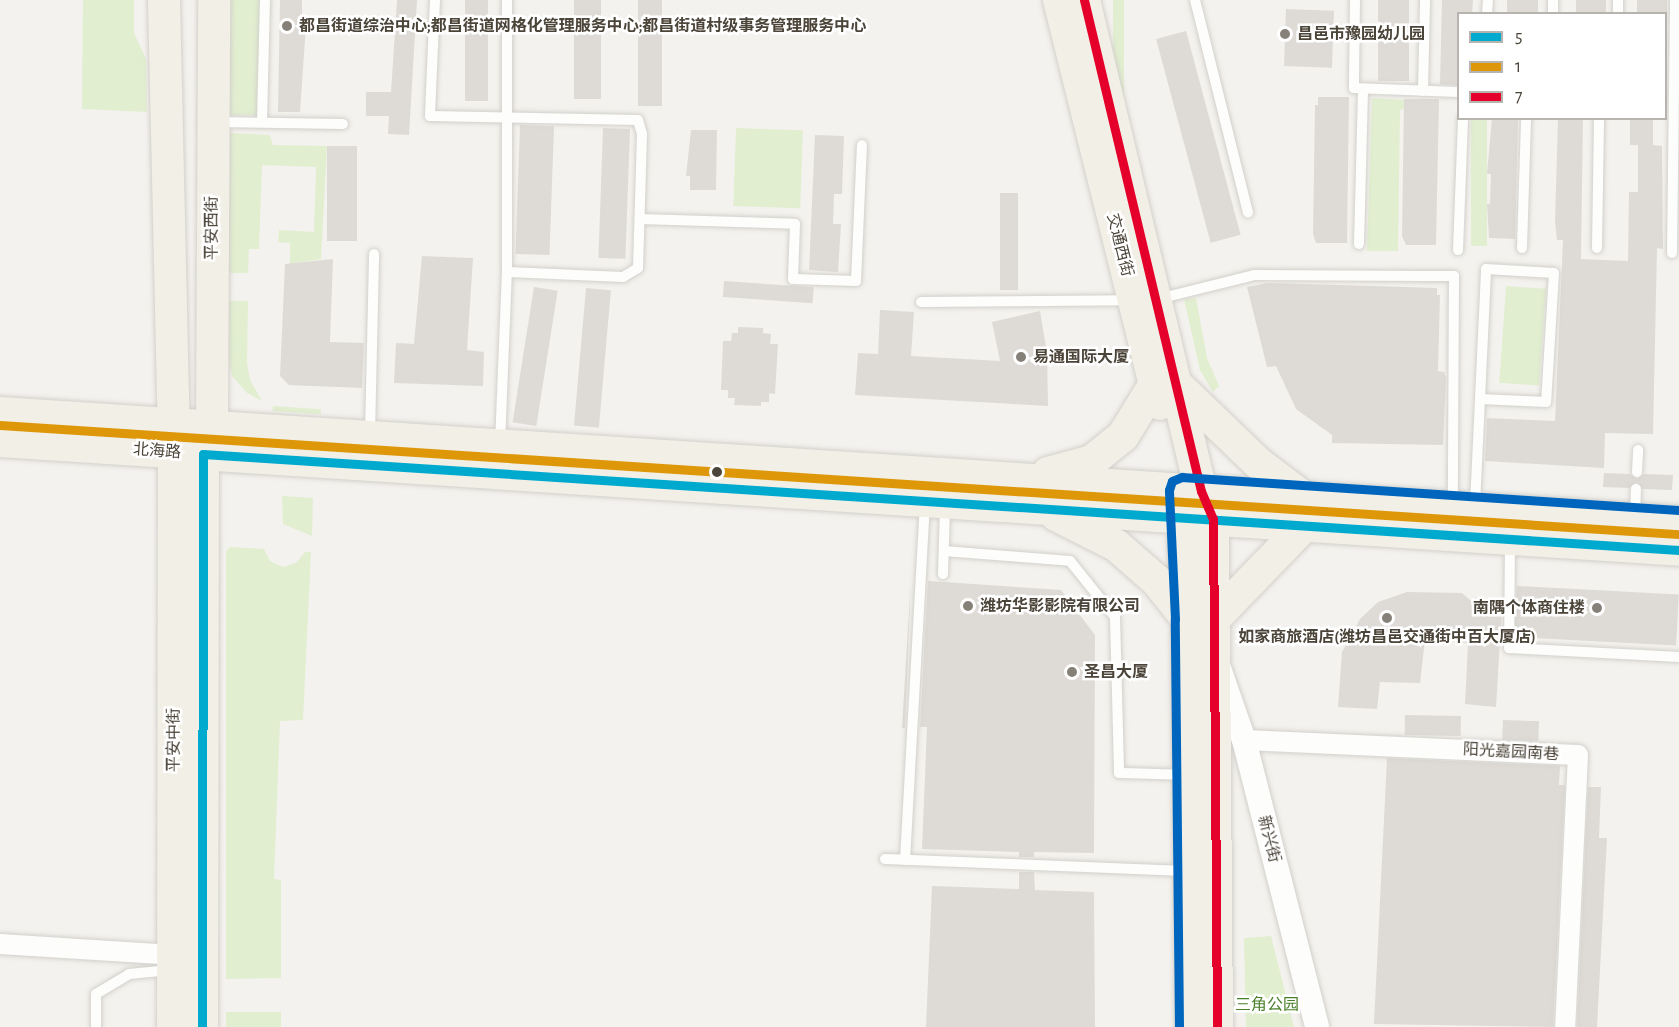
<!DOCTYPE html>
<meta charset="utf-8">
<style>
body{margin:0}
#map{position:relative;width:1679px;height:1027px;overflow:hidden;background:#f4f2ee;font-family:"Alegreya Sans","Noto Sans SC",sans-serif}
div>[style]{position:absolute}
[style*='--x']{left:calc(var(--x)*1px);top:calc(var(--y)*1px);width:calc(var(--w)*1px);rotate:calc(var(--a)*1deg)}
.green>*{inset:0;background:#e1eecf;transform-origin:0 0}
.building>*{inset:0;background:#dedbd6;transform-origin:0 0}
.roads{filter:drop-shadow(0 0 2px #d2d0cb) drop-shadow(0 0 2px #d2d0cb)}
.service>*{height:10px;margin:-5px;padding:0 5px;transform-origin:5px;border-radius:5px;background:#fdfdfc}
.minor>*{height:20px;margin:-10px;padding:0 10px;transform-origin:10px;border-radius:10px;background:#fdfdfc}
.tertiary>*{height:24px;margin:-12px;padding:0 12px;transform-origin:12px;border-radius:12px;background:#fdfdfc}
.primary>*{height:32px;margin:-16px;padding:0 16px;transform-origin:16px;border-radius:16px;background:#f2efe6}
.bus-1>*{height:9px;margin:-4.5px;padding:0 4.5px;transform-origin:4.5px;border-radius:4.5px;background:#00a9ce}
.bus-2>*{height:9px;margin:-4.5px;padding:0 4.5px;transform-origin:4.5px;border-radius:4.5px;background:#dd9709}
.bus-3>*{height:9px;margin:-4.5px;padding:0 4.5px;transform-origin:4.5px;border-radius:4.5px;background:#e4002b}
.bus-4>*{height:9px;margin:-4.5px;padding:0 4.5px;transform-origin:4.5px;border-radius:4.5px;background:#0065bd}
.dots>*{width:16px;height:16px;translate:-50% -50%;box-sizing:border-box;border:3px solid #fff;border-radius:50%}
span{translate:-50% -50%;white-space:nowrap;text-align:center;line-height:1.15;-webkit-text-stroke:5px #fff;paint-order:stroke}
.poi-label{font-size:16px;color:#4b4439;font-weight:700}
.left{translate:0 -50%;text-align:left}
.right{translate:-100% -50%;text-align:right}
.street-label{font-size:16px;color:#4b4439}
.park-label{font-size:16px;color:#4a7f2a}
.legend{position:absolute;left:1457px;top:12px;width:210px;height:108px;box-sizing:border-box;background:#fff;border:2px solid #b7b4b0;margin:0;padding:8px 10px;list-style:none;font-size:18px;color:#4b4439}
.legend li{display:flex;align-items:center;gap:12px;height:30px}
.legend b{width:30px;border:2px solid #b7b4b0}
</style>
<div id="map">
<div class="green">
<i style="clip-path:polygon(83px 0,134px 0,134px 33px,146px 59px,147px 112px,82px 109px)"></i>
<i style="left:229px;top:0;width:31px;height:115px"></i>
<i style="left:1113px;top:0;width:11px;height:276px"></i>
<i style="clip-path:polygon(1372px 98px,1404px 100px,1404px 109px,1400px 110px,1398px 251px,1367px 251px)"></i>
<i style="left:1471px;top:119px;width:16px;height:127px"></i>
<i style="left:736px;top:128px;width:67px;height:78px;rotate:2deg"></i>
<i style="clip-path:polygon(230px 133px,270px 135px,273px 145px,327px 146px,321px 259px,290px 264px,290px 243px,278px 242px,279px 230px,314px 232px,316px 167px,262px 165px,259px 249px,249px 249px,248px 273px,228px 273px)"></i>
<i style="left:1506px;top:286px;width:40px;height:97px;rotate:4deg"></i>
<i style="clip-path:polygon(1196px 298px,1207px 358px,1219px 386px,1213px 392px,1200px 370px,1184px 299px)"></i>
<i style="clip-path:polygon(227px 301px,248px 301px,247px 363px,250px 380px,262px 401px,247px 393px,232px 376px,228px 354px)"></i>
<i style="left:273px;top:406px;width:48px;height:5px;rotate:4deg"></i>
<i style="clip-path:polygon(282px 496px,313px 498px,312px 536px,283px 524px)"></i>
<i style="clip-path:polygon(230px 547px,264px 549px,270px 561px,283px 567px,296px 563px,305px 552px,311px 552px,303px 720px,280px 721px,274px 879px,281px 880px,281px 978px,226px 979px,226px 551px)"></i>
<i style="clip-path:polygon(1271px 936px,1294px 1027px,1246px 1027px,1244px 938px)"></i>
<i style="left:226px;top:1012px;width:55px;height:15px"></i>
</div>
<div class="building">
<i style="clip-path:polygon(280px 0,302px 0,302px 25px,306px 25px,300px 112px,278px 112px)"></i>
<i style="clip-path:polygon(397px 0,417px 0,409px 135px,388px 134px,389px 116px,366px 116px,366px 92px,391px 92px)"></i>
<i style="left:465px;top:0;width:23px;height:101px"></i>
<i style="left:574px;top:0;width:27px;height:99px"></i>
<i style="left:638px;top:0;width:24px;height:106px"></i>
<i style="left:1378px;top:0;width:31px;height:81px"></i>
<i style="clip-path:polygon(1442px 0,1473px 0,1472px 14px,1458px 14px,1458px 85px,1440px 84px)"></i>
<i style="left:1507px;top:0;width:31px;height:14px"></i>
<i style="left:1576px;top:0;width:30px;height:14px"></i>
<i style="left:1637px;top:0;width:30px;height:14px"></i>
<i style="left:1286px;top:9px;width:48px;height:57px;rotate:2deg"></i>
<i style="left:1186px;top:31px;width:211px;height:31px;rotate:75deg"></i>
<i style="clip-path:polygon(1318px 97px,1349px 97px,1347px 243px,1316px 243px,1313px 234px,1315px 105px,1318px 105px)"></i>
<i style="clip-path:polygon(1404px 99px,1439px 99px,1436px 245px,1406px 245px,1402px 236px)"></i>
<i style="clip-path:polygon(1492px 118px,1518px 118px,1515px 239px,1489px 238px,1487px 204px,1490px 204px,1491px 174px,1487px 174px)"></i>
<i style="clip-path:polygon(1558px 118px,1583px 118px,1581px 259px,1628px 261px,1629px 192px,1638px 192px,1638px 145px,1630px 145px,1630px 118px,1653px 118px,1653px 145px,1662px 146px,1663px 249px,1657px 248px,1653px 434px,1605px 433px,1604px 468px,1485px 461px,1487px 418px,1555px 421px,1563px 240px,1557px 240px,1555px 221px)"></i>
<i style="left:520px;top:125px;width:34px;height:129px;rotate:2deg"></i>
<i style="left:603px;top:128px;width:27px;height:130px;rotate:2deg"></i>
<i style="clip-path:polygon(691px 130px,717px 130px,716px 190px,690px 190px,690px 176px,686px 176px)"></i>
<i style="clip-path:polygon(815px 135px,844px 136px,842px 194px,834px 194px,833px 224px,841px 224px,838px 272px,809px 270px)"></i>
<i style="left:327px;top:146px;width:30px;height:95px"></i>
<i style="left:1000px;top:193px;width:18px;height:97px"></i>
<i style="clip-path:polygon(422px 256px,473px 258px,467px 350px,484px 352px,483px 386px,394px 383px,396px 343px,414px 344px)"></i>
<i style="clip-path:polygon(333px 259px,330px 342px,364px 343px,362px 388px,289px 385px,280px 376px,285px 264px)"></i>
<i style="left:724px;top:281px;width:90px;height:16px;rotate:4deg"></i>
<i style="clip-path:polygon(1268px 283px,1437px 288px,1437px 295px,1440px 295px,1438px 371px,1444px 372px,1446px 378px,1443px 445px,1332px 443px,1332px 435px,1296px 409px,1276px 366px,1267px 367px,1247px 287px)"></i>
<i style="left:534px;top:287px;width:24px;height:137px;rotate:9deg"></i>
<i style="left:586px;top:288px;width:25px;height:138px;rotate:5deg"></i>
<i style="clip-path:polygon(880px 310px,914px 312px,911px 356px,1000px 361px,992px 322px,1040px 311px,1047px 353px,1048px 406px,855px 395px,858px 353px,878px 354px)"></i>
<i style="clip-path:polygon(738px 327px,763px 328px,763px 333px,771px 334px,770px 344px,778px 344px,775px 394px,769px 393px,769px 402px,761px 402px,761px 406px,734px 405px,735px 398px,728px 398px,728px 390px,721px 390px,723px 341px,731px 341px,732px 333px,738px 333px)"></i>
<i style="clip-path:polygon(1604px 473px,1630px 474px,1637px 479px,1644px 474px,1673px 475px,1672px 490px,1643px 489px,1637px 482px,1629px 488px,1603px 487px)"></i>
<i style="clip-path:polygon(911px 580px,905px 728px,902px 728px)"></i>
<i style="clip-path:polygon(928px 581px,1061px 590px,1095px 635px,1094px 853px,1034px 852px,1034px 857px,1019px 857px,1019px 852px,922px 849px,927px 727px,920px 727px)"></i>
<i style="left:1517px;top:586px;width:162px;height:51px;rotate:3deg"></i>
<i style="clip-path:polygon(1407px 592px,1462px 593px,1471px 601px,1477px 597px,1496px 599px,1502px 606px,1496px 707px,1465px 704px,1468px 643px,1425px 640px,1420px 683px,1380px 682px,1377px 709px,1338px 707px,1342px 652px,1360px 619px,1378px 602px)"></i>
<i style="left:1405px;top:715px;width:56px;height:20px;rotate:1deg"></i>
<i style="left:1503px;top:720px;width:36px;height:20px;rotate:2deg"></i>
<i style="clip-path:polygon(1387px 758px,1560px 766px,1559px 785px,1565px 785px,1553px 1027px,1374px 1024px)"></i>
<i style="clip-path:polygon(1588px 787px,1601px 787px,1599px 838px,1607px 838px,1597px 1027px,1577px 1027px)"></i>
<i style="clip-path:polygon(1019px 872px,1034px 872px,1035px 890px,1094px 892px,1095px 1027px,926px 1027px,932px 886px,1019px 889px)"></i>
</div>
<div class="roads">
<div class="service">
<i style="--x:435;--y:0;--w:116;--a:92.5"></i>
<i style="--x:430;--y:116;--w:208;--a:1.1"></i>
<i style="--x:638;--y:120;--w:15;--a:74"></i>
<i style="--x:642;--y:134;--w:134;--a:91.7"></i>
<i style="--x:638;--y:268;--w:17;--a:149"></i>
<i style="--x:623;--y:277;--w:116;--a:-177.5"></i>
<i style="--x:1195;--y:0;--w:219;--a:76"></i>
<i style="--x:1355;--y:0;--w:88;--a:90.7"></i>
<i style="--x:1354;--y:88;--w:104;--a:2.2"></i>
<i style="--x:1487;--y:14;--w:14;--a:-86"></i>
<i style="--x:1553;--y:14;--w:14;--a:-90"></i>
<i style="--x:1618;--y:14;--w:14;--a:-90"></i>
<i style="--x:1423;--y:91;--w:91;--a:-88.7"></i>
<i style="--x:216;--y:122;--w:127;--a:0.9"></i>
<i style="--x:262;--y:122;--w:122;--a:-88.6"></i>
<i style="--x:640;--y:219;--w:155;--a:1.8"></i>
<i style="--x:795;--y:224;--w:55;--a:92.1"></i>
<i style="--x:793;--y:279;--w:63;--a:1.8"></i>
<i style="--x:856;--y:281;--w:136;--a:-87.5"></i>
<i style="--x:1359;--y:244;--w:155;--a:-88.5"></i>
<i style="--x:1522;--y:248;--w:130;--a:-88.2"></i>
<i style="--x:1597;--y:248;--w:130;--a:-89.1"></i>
<i style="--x:1458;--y:250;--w:132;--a:-87.8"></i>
<i style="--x:1672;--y:253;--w:253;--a:-89.3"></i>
<i style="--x:1158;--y:299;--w:99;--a:-14"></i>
<i style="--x:1254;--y:275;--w:200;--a:0.3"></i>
<i style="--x:1454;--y:276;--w:228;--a:90.3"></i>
<i style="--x:921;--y:302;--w:210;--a:-0.5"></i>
<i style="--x:370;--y:434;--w:180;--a:-88.7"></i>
<i style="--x:500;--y:444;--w:172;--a:-87.7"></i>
<i style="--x:507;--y:272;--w:272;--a:-90"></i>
<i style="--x:1637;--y:472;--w:22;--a:-87"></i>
<i style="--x:1475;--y:505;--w:236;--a:-87.3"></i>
<i style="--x:1486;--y:269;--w:68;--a:3.4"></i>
<i style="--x:1554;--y:273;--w:129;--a:93.5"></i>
<i style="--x:1546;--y:402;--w:66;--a:-177.4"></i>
<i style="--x:1635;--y:516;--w:27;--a:-88"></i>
<i style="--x:1510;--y:542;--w:106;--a:90.5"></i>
<i style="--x:1509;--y:648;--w:170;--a:3"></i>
<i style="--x:944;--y:551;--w:126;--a:4.5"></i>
<i style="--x:1070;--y:561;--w:72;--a:51.2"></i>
<i style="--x:1115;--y:617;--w:156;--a:88.5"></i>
<i style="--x:1119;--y:773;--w:66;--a:1.7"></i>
<i style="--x:943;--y:574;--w:69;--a:-88.3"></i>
<i style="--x:885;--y:859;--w:301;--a:2.3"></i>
<i style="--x:905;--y:860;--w:357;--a:-86.8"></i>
<i style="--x:96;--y:1027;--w:33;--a:-90"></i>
<i style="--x:96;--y:994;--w:39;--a:-31"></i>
<i style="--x:129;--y:974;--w:41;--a:-5.6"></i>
</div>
<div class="minor">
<i style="--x:1244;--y:740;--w:334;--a:2.6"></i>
<i style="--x:1578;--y:755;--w:272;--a:92.7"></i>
<i style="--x:0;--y:944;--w:173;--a:3.6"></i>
</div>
<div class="tertiary">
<i style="--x:1219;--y:668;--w:76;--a:70.9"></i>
<i style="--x:1244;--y:740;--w:296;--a:75.7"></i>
</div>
<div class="primary">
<i style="--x:164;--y:0;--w:452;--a:88.7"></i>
<i style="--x:174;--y:452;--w:575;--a:90.1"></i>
<i style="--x:1059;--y:0;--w:416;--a:76"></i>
<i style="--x:1084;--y:0;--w:505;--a:76.6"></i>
<i style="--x:1201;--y:491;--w:30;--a:67"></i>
<i style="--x:1213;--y:519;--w:508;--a:89.55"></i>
<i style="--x:1177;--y:385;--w:112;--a:43.9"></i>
<i style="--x:1258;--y:463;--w:56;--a:37.1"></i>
<i style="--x:0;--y:413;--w:1683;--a:3.71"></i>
<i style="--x:0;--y:441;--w:1683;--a:3.71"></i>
<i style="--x:1048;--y:473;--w:46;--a:-15.3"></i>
<i style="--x:1092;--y:461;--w:40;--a:-39"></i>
<i style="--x:1123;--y:436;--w:61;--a:-58.4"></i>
<i style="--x:1182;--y:496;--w:123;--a:87.7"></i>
<i style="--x:1187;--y:619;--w:408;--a:89.4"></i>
<i style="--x:1056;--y:515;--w:68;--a:26.9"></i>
<i style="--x:1117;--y:546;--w:53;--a:41.2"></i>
<i style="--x:1157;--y:581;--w:48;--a:51.7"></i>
<i style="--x:1213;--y:620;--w:132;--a:-45.9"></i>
<i style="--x:202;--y:1027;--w:573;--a:-89.9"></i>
<i style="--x:203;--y:454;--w:28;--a:-72"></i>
<i style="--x:212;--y:427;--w:427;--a:-89.7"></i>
</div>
</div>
<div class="bus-1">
<i style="--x:202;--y:1027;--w:573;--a:-89.9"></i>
<i style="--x:203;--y:454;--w:1479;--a:3.72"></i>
</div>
<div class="bus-2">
<i style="--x:0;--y:425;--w:1682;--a:3.72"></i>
</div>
<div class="bus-3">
<i style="--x:1084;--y:0;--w:505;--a:76.6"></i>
<i style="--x:1201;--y:491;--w:30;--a:67"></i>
<i style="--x:1213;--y:519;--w:508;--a:89.55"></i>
</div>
<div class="bus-4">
<i style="--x:1179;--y:1027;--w:408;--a:-90.6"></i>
<i style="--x:1175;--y:619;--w:129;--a:-92.7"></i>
<i style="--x:1169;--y:490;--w:9;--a:-72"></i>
<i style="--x:1172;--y:481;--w:11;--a:-22"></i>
<i style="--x:1182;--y:477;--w:498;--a:3.8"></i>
</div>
<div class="dots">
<i style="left:287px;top:26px;background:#868178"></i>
<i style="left:1285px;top:34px;background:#868178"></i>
<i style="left:1021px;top:357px;background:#868178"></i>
<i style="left:717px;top:472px;background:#4b4439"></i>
<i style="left:968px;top:606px;background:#868178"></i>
<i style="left:1597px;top:608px;background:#868178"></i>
<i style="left:1387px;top:618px;background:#868178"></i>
<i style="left:1072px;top:672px;background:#868178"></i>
</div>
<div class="poi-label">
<span class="left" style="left:299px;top:26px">都昌街道综治中心;都昌街道网格化管理服务中心;都昌街道村级事务管理服务中心</span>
<span class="left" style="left:1297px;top:34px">昌邑市豫园幼儿园</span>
<span class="left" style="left:1033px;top:357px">易通国际大厦</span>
<span class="left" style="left:980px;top:606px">潍坊华影影院有限公司</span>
<span class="right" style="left:1585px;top:608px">南隅个体商住楼</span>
<span style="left:1387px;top:637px">如家商旅酒店(潍坊昌邑交通街中百大厦店)</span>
<span class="left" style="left:1084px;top:672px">圣昌大厦</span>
</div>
<div class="street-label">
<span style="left:212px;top:228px;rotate:-90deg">平安西街</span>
<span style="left:1120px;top:245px;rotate:76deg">交通西街</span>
<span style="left:157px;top:451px;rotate:4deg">北海路</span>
<span style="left:174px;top:740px;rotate:-90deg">平安中街</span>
<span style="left:1511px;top:752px;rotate:3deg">阳光嘉园南巷</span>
<span style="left:1269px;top:839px;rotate:76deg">新兴街</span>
</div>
<div class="park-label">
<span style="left:1267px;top:1005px">三角公园</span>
</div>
<ul class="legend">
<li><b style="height:8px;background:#00a9ce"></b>5</li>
<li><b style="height:8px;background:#dd9709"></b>1</li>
<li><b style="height:8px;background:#e4002b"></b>7</li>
</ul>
</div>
